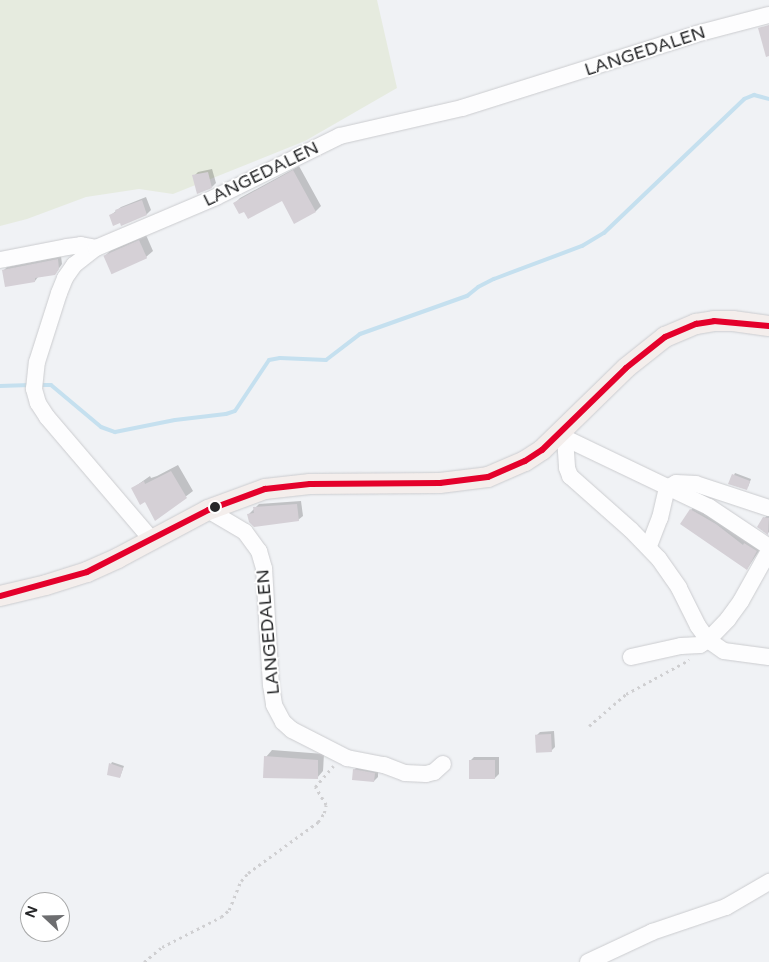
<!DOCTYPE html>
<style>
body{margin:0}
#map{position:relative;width:769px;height:962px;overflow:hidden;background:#f0f2f5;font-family:"Varela Round",sans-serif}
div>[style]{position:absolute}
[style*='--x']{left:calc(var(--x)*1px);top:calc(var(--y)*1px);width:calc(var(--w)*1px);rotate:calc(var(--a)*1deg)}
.green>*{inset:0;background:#e6ebdf}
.shadow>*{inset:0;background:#0003}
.stream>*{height:4px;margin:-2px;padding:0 2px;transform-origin:2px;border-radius:2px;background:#c5e0ef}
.building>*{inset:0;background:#d5d0d6;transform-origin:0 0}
.path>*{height:2.5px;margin-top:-1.25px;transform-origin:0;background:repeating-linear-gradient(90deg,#cfcfd1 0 2.5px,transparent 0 6.5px)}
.roads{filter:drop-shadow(0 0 1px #cbcccf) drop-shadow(0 0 1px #cbcccf)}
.minor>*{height:16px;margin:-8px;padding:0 8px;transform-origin:8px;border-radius:8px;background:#fdfdfe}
.major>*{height:20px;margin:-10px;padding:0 10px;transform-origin:10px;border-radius:10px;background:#f4eeec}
.bus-1>*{height:6px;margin:-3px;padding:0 3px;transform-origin:3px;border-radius:3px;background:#e4002b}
.dots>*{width:14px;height:14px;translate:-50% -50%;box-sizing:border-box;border:2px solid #fff;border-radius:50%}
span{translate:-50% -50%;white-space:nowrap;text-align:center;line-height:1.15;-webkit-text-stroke:4px #fff;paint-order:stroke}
.street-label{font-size:18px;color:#262729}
.north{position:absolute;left:20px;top:892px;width:50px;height:50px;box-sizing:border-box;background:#fff;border:1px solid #a8a9a9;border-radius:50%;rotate:291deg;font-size:14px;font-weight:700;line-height:20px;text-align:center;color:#262729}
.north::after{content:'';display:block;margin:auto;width:18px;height:22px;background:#6d6e70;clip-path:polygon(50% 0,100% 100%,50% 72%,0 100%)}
</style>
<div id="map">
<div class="green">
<i style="clip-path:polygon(0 0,377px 0,397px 88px,305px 141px,173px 194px,139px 189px,86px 197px,27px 219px,0 226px)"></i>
</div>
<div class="shadow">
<i style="clip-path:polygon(299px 166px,321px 206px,316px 211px,294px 222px,283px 199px,245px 210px,235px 203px,240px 198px)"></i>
<i style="clip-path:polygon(212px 169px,216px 183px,212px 187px,194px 176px,198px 172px)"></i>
<i style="clip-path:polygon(146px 197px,151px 210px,147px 214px,111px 215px,121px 207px)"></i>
<i style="clip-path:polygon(146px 235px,153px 251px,146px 257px,105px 256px,111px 250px)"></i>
<i style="clip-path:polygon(61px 256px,62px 264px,55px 274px,38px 277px,35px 281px,4px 270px,7px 267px)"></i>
<i style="clip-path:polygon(178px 465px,193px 491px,156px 519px,145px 501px,133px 488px,150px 476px,151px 478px,157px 476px)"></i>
<i style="clip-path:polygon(735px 473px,751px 479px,748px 487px,730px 483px)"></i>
<i style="clip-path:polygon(301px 501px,303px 516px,298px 520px,249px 514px,259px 504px)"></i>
<i style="clip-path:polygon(697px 503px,763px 545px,747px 569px,691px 510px)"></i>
<i style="clip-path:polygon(769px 513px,769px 532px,768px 533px,758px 526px)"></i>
<i style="clip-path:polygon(554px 731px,555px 747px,551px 751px,536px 736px,540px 732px)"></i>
<i style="clip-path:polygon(272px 750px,324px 754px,323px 771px,317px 778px,264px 777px,266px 757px)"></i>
<i style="clip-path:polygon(474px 757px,499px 757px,499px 774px,495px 778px,470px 761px)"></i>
<i style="clip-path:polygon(112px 762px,124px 766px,120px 777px,111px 764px)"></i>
<i style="clip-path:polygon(358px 766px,378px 770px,378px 777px,374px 781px,354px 770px)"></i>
</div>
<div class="stream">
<i style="--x:40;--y:385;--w:11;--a:0"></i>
<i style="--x:51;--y:385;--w:65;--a:40"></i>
<i style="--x:101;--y:427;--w:15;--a:20"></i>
<i style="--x:115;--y:432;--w:61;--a:-11.3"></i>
<i style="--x:175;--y:420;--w:51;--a:-6.7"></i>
<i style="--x:226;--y:414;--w:9;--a:-18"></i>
<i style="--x:235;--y:411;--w:61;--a:-56.3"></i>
<i style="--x:269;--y:360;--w:11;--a:-10"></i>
<i style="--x:280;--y:358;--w:46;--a:2.5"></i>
<i style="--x:326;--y:360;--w:43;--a:-37.4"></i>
<i style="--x:360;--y:334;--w:114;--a:-19.6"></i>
<i style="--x:467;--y:296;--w:14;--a:-39"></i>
<i style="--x:478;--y:287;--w:18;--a:-27"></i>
<i style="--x:494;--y:279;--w:94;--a:-20.6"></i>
<i style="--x:582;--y:246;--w:26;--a:-31"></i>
<i style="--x:604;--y:233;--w:194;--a:-43.7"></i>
<i style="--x:744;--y:99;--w:11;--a:-22"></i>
<i style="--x:754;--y:95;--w:16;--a:15"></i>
<i style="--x:0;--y:386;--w:30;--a:-2"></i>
</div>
<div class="building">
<i style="clip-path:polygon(769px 25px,769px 56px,766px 57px,758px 28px)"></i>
<i style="clip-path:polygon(293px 170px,316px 212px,294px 224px,282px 201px,248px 219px,244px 212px,239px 214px,233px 203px)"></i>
<i style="clip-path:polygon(208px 172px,212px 188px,197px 194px,192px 175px)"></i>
<i style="clip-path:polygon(142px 200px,147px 215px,121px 226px,120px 223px,113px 226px,109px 215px,116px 212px,115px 210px)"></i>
<i style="left:139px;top:240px;width:20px;height:39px;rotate:66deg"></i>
<i style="clip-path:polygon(58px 259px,59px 269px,55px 275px,35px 278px,35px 282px,5px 287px,2px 270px)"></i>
<i style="clip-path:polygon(171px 471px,187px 498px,155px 521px,145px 502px,140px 505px,131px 488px,144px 481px,145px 484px)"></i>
<i style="clip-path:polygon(732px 474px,750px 481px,747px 490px,728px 484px)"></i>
<i style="clip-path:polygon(297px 504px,299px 521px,254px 527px,249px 522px,247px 514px,254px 513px,253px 507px)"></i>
<i style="clip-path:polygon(690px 509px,716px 524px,743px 545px,744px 543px,757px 551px,747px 570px,680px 524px)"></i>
<i style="clip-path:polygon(763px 517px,769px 518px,768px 535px,757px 527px)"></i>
<i style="left:551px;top:734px;width:18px;height:16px;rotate:87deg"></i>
<i style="clip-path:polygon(264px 756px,318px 760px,318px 779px,263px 778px)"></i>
<i style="left:495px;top:760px;width:19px;height:26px;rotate:90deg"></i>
<i style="clip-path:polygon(109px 763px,123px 768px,120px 778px,107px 775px)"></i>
<i style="clip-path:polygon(353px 769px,375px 773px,374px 782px,352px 780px)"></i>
</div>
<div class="path">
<i style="--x:589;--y:726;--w:49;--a:-40.9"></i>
<i style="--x:626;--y:694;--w:72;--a:-28.4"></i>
<i style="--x:144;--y:962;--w:23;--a:-40"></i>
<i style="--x:162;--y:947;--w:66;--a:-27"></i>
<i style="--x:221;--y:917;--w:11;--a:-41"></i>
<i style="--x:229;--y:910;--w:31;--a:-68"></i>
<i style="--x:241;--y:881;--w:11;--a:-49"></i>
<i style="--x:248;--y:873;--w:87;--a:-36.1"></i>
<i style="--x:318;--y:822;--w:11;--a:-56"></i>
<i style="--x:324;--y:813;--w:8;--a:-76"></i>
<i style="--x:326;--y:805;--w:21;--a:-121"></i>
<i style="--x:315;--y:787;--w:28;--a:-49"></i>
</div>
<div class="roads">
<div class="minor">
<i style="--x:0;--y:260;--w:68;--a:-11"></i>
<i style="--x:67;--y:247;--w:14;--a:-8"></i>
<i style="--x:81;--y:245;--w:15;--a:11"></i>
<i style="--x:561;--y:434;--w:6;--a:45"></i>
<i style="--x:565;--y:438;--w:30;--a:86"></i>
<i style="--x:567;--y:468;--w:9;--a:69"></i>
<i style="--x:570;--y:476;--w:81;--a:41.5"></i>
<i style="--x:631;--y:530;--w:40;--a:46"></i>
<i style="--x:659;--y:559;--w:35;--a:55"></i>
<i style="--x:679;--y:588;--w:42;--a:63.4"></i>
<i style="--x:698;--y:626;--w:17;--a:54"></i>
<i style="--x:708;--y:640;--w:19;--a:35"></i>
<i style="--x:724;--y:651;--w:45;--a:7.6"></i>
<i style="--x:565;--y:438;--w:160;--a:25.6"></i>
<i style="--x:709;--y:507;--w:72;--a:33.7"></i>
<i style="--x:208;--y:510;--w:43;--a:30.7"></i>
<i style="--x:245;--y:532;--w:24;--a:54"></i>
<i style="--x:259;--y:551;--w:18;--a:74"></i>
<i style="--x:264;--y:568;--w:117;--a:86.6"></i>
<i style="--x:271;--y:685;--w:20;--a:81"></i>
<i style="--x:274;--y:705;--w:19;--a:62"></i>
<i style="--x:283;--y:722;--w:12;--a:42"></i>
<i style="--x:292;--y:730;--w:62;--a:27"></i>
<i style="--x:347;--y:758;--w:38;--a:11"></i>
<i style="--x:384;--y:765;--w:22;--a:21"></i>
<i style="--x:405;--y:773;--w:21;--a:3"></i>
<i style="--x:426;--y:774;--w:8;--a:-14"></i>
<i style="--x:434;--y:772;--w:12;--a:-42"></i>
<i style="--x:152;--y:540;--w:162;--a:-130.5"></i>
<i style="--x:47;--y:417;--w:17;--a:-123"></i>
<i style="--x:38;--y:403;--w:15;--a:-106"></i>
<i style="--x:34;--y:389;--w:27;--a:-84"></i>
<i style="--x:37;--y:362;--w:72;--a:-72.3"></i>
<i style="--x:59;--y:293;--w:16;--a:-68"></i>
<i style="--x:65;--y:278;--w:16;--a:-55"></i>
<i style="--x:74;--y:265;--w:28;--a:-38"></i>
<i style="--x:96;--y:248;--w:130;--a:-23"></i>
<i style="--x:216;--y:197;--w:138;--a:-26.2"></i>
<i style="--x:340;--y:136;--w:125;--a:-12.9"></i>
<i style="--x:462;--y:108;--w:245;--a:-17.5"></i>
<i style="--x:696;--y:34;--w:75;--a:-14.6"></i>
<i style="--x:649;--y:546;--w:30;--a:-69"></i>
<i style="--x:660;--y:518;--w:31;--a:-77"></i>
<i style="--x:667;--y:488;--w:10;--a:-29"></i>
<i style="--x:676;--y:483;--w:20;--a:3"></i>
<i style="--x:696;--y:484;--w:77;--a:18.2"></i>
<i style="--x:631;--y:657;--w:51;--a:-12.4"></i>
<i style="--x:681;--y:646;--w:19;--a:-3"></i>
<i style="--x:700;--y:645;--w:9;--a:-32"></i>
<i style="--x:708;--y:640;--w:29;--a:-46"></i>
<i style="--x:728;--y:619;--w:22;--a:-54"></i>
<i style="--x:741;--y:601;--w:57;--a:-60.8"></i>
<i style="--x:588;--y:962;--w:71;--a:-25.1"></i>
<i style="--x:652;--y:932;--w:78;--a:-18.7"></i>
<i style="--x:726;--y:907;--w:50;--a:-30.2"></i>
</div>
<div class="major">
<i style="--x:0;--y:596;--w:47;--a:-13.4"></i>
<i style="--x:46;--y:585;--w:43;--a:-17.6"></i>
<i style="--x:87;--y:572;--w:34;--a:-24"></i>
<i style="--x:118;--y:558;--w:102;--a:-28.1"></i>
<i style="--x:208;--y:510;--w:61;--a:-20.2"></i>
<i style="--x:265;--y:489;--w:45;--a:-6.3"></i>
<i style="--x:310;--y:484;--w:130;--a:-0.4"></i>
<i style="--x:440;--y:483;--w:48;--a:-7.1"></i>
<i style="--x:488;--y:477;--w:40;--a:-23.4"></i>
<i style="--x:525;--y:461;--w:20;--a:-33"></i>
<i style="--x:542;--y:450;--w:117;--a:-44.3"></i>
<i style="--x:626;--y:368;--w:50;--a:-38.5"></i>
<i style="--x:665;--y:337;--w:34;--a:-23"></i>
<i style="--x:696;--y:324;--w:18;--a:-9"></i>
<i style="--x:714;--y:321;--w:19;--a:0"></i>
<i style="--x:733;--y:321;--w:36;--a:8"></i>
</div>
</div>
<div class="bus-1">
<i style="--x:0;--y:596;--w:90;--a:-15.4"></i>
<i style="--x:87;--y:572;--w:136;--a:-27.1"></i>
<i style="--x:208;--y:510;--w:61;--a:-20.2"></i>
<i style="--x:265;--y:489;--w:45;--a:-6.3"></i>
<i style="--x:310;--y:484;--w:130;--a:-0.4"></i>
<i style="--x:440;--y:483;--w:48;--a:-7.1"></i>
<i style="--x:488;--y:477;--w:40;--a:-23.4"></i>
<i style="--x:525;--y:461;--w:20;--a:-33"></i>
<i style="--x:542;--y:450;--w:117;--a:-44.3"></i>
<i style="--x:626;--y:368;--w:50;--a:-38.5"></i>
<i style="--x:665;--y:337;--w:34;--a:-23"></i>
<i style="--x:696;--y:324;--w:18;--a:-9"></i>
<i style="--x:714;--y:321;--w:55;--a:5.2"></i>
</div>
<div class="dots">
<i style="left:215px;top:507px;background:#262729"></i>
</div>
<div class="street-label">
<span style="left:645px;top:51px;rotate:-18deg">LANGEDALEN</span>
<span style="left:261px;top:174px;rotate:-26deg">LANGEDALEN</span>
<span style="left:268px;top:632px;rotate:-95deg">LANGEDALEN</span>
</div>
<div class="north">N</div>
</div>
